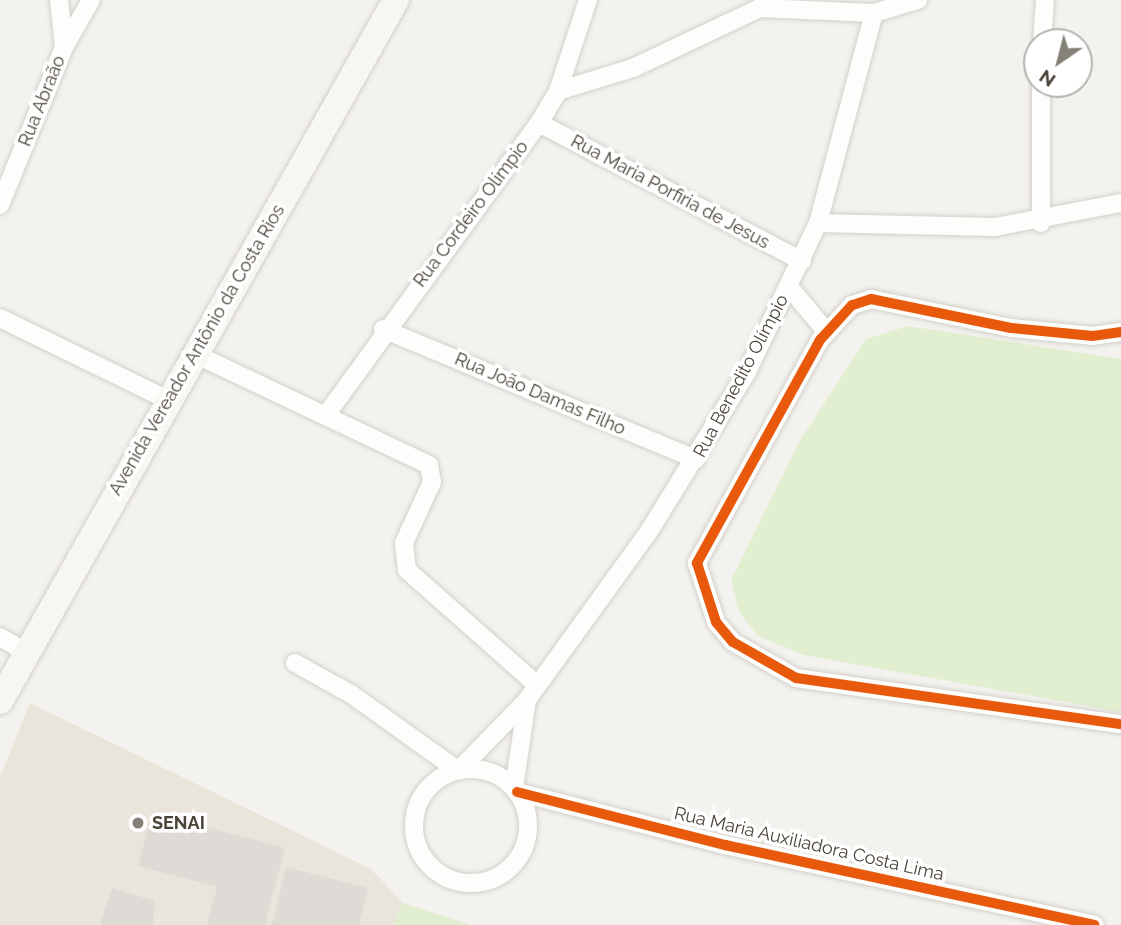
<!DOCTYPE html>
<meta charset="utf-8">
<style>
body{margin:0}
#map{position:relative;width:1121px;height:925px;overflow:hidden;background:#f4f2ee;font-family:Raleway,sans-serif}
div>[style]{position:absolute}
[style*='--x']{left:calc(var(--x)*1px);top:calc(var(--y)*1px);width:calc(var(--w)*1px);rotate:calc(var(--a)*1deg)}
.education>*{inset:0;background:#eae5da}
.green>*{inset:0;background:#e1eecf}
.building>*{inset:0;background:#dedbd6}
.roads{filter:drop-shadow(0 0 2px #d2d0cb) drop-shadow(0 0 2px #d2d0cb)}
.minor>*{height:18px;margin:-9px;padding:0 9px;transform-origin:9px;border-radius:9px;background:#fdfdfc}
.minor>.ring{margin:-9px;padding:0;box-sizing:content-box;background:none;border:18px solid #fdfdfc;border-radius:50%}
.secondary>*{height:26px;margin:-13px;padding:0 13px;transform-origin:13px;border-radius:13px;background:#f7f6f1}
.cycleway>*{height:10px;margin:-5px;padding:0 5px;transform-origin:5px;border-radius:5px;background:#e8590c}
.dots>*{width:19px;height:19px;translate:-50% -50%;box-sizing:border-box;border:4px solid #fff;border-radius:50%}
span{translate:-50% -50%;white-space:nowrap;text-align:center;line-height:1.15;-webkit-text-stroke:7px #fff;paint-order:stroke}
.street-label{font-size:18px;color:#4b4439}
.poi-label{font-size:18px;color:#4b4439;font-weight:700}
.left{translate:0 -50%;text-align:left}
.north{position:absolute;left:1023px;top:28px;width:70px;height:70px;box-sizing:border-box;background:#fff;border:2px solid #b7b4b0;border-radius:50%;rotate:215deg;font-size:19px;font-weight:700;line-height:28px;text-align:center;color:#4b4439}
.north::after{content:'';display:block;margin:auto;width:24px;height:32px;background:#868178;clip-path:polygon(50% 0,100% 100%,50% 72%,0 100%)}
</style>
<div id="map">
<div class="education">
<i style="clip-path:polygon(30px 703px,371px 869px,403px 903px,393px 925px,0 925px,0 777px)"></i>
</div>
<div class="green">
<i style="clip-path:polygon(908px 326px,1121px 359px,1121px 712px,804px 655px,758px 636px,739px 612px,731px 580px,801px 439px,866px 339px)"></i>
<i style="clip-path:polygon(403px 903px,471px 925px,393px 925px)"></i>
</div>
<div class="building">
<i style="clip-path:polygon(152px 813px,285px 848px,265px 925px,207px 925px,217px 887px,138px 866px)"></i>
<i style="clip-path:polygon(286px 867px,368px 888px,359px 925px,272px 925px)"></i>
<i style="clip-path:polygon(112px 888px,155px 901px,153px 925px,100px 925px)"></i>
</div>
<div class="roads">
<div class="minor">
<i style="--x:59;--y:0;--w:47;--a:83.9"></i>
<i style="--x:1042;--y:42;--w:42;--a:-85.9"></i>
<i style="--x:1041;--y:84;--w:139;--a:90"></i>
<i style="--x:558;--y:91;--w:78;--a:-17"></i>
<i style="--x:633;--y:68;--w:140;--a:-25.3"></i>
<i style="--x:760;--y:8;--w:114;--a:2.5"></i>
<i style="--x:874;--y:13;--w:46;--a:-16.5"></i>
<i style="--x:539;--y:123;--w:297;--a:27.7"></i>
<i style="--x:0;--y:205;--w:170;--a:-67.9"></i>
<i style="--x:64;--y:47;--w:54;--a:-60.1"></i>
<i style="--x:818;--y:223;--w:177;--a:1.3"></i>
<i style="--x:995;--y:227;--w:128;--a:-10.8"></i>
<i style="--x:789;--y:287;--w:57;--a:49.9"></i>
<i style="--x:0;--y:318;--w:189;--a:26"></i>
<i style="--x:383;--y:329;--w:339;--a:22.6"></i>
<i style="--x:1121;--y:332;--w:28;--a:172"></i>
<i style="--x:1093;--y:336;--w:82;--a:-174.4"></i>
<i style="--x:1011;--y:328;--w:143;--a:-168.3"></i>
<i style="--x:871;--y:299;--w:20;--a:162"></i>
<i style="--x:852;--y:305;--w:47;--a:132.4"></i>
<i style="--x:820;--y:340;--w:255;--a:118.9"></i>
<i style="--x:697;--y:563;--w:62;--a:72.1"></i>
<i style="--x:716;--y:622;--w:26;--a:50"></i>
<i style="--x:733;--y:642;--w:73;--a:29.7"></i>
<i style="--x:796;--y:678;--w:328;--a:8.1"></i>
<i style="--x:197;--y:355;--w:257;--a:25.4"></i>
<i style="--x:429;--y:465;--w:17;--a:80"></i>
<i style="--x:432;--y:482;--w:67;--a:114.7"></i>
<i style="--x:404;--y:543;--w:27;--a:84"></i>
<i style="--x:407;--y:570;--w:174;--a:41.5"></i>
<i style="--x:326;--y:415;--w:361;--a:-53.9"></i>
<i style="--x:539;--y:123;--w:37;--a:-59"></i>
<i style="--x:558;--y:91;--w:96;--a:-71.8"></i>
<i style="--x:0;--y:637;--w:28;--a:30"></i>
<i style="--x:295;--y:663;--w:64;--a:29"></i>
<i style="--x:351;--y:694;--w:130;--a:35.6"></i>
<i class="ring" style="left:414px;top:769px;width:96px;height:96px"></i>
<i style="--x:460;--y:769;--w:96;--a:-45.8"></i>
<i style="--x:527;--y:700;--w:206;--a:-54.1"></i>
<i style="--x:648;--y:533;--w:187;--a:-58.4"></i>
<i style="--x:746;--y:374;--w:167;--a:-64.5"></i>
<i style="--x:818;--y:223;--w:217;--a:-75.1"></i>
<i style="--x:514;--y:788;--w:89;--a:-81.6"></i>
<i style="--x:517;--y:792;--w:215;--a:14.3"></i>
<i style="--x:725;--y:845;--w:378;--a:12.2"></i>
</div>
<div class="secondary">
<i style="--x:0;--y:701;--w:805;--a:-60.54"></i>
</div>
</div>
<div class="cycleway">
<i style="--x:1121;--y:332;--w:28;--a:172"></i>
<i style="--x:1093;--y:336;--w:82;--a:-174.4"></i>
<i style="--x:1011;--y:328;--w:143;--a:-168.3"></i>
<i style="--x:871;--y:299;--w:20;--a:162"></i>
<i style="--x:852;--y:305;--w:47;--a:132.4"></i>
<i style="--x:820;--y:340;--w:255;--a:118.9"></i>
<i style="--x:697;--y:563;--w:62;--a:72.1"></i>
<i style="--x:716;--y:622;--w:26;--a:50"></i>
<i style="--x:733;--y:642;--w:73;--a:29.7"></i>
<i style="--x:796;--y:678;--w:328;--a:8.1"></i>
<i style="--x:517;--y:792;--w:215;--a:14.3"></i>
<i style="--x:725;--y:845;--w:378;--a:12.2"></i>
</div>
<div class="dots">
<i style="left:138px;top:823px;background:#868178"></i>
</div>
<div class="street-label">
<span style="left:42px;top:101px;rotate:-68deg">Rua Abraão</span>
<span style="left:670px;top:192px;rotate:28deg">Rua Maria Porfiria de Jesus</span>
<span style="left:471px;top:214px;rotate:-53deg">Rua Cordeiro Olímpio</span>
<span style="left:197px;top:350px;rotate:-60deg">Avenida Vereador Antônio da Costa Rios</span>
<span style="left:741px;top:376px;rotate:-62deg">Rua Benedito Olímpio</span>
<span style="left:540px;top:394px;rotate:23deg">Rua João Damas Filho</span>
<span style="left:809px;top:844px;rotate:13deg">Rua Maria Auxiliadora Costa Lima</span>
</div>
<div class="poi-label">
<span class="left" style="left:152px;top:823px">SENAI</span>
</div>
<div class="north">N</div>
</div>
